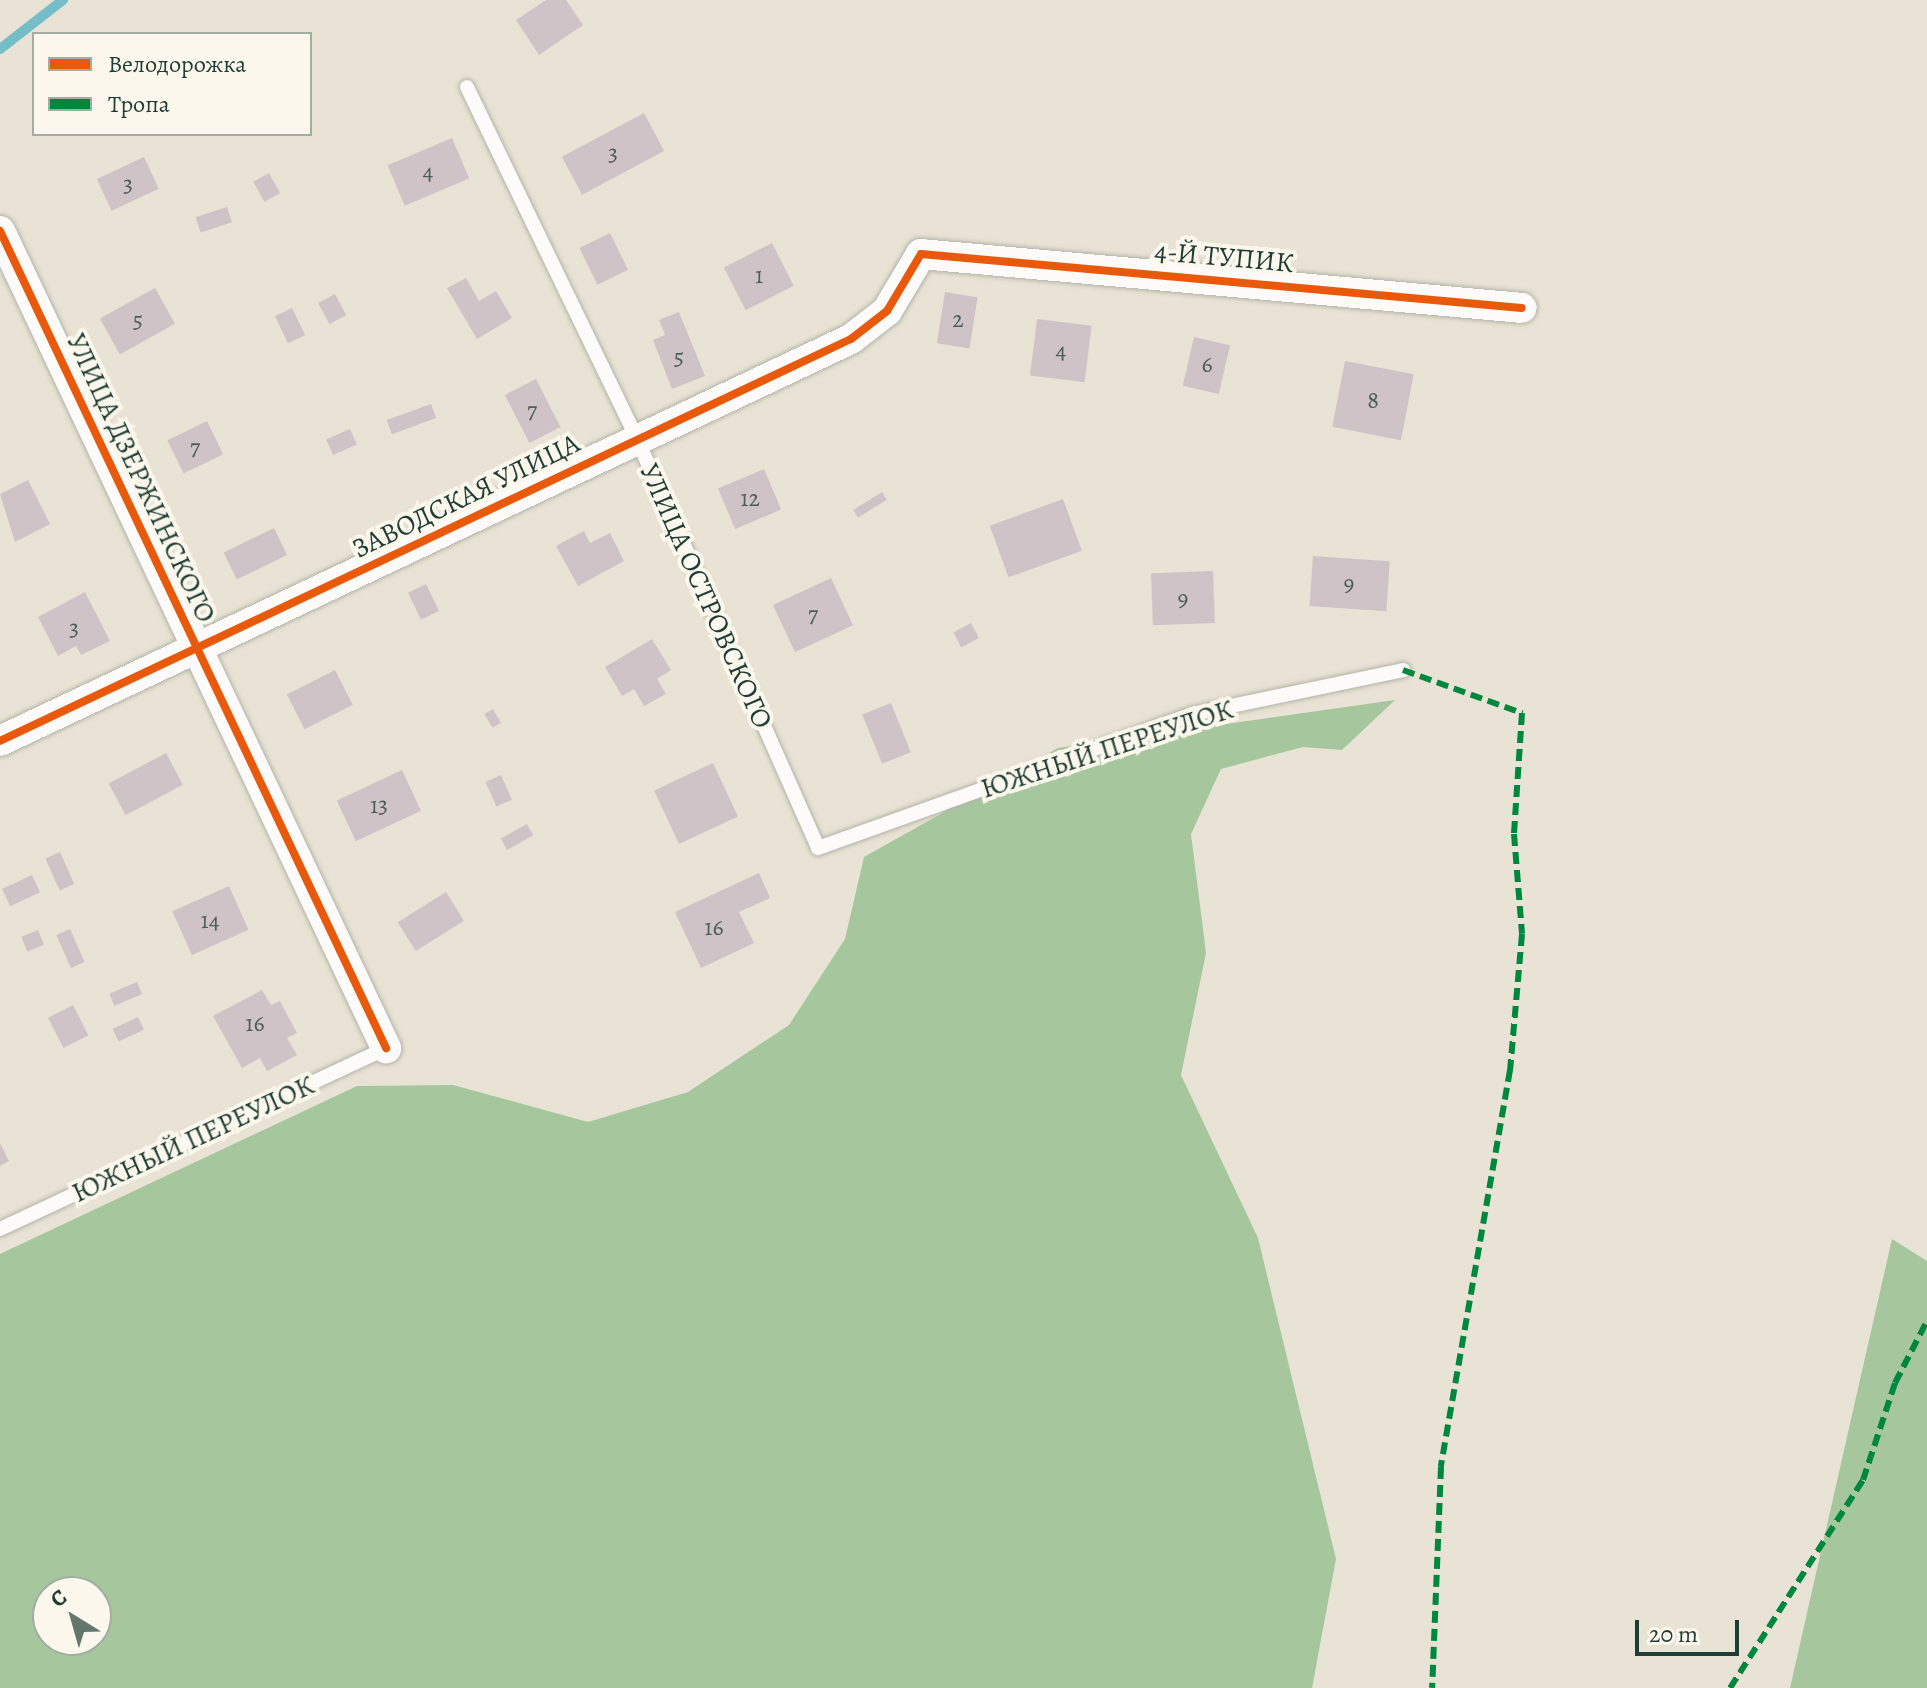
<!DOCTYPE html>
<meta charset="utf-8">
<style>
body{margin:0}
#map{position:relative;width:1927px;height:1688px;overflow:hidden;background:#e8e3d4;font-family:Alegreya,serif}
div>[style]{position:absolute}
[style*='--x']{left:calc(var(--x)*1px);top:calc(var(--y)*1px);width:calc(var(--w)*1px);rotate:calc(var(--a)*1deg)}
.forest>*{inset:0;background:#a6c79e}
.stream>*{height:10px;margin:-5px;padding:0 5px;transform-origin:5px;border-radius:5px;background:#75bec8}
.building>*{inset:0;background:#d0c3c8;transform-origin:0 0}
.roads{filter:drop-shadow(0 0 2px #b4b3a9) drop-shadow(0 0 2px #b4b3a9)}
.service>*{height:14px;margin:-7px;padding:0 7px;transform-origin:7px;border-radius:7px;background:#fcfbf9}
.minor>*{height:30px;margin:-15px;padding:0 15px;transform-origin:15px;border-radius:15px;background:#fcfbf9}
.quiet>*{height:6px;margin-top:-3px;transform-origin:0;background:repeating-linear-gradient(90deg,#00873e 0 12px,transparent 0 18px)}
.cycleway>*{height:8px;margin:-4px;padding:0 4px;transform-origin:4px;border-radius:4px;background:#e8590c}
span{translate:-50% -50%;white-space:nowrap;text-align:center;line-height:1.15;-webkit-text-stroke:8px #fbf7ec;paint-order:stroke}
.number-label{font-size:24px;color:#4b5e59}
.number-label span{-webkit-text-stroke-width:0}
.street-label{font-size:28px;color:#1f3d34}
.legend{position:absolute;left:32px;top:32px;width:280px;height:104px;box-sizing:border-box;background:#fbf7ec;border:2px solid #a3ada2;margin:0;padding:10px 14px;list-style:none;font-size:24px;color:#1f3d34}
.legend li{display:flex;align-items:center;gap:16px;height:40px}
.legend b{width:40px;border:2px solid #a3ada2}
.north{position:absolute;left:32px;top:1576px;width:80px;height:80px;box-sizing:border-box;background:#fbf7ec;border:2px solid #a3ada2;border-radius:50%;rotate:323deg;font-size:22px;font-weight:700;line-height:32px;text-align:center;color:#1f3d34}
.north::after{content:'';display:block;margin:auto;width:28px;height:36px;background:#65776c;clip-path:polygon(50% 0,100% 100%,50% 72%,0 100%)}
.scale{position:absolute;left:1635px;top:1620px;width:104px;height:36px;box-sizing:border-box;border:4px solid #1f3d34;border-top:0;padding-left:10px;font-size:24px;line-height:28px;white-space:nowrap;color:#1f3d34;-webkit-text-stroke:6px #fbf7ec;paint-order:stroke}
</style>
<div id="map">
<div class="forest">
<i style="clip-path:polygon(evenodd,1395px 700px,1342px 750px,1303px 747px,1221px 769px,1191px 834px,1206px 953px,1181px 1075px,1258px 1238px,1336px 1559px,1312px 1688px,0 1688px,0 1254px,357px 1086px,453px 1085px,588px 1122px,688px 1092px,789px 1025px,845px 939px,864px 857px,1058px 748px,1395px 700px,48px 1592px,96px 1592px,96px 1640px,48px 1640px,48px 1592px)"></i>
<i style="clip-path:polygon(1892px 1239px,1927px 1261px,1927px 1688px,1790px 1688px)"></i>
</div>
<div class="stream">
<i style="--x:0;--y:49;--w:80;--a:-37.9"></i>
</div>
<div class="building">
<i style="clip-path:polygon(546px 0,566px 0,583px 25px,539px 55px,516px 20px)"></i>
<i style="left:644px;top:113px;width:43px;height:93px;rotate:62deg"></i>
<i style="left:452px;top:138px;width:44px;height:70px;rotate:67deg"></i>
<i style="left:144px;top:157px;width:35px;height:52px;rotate:65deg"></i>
<i style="left:269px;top:173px;width:23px;height:18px;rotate:61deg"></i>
<i style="left:227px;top:207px;width:16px;height:33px;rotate:72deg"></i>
<i style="left:610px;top:233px;width:41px;height:34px;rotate:64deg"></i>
<i style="left:772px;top:243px;width:48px;height:54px;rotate:63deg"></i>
<i style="clip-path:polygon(466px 278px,479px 301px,496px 291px,512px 318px,477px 339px,447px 288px)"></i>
<i style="left:155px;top:288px;width:41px;height:63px;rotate:61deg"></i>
<i style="left:945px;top:292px;width:33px;height:52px;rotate:9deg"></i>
<i style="left:335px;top:294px;width:24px;height:19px;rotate:62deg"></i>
<i style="left:292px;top:308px;width:30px;height:19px;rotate:64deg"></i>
<i style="clip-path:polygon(679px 312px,705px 376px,672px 389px,653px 340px,665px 335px,659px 320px)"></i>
<i style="left:1037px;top:319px;width:55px;height:57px;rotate:7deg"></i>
<i style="left:1194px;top:337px;width:37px;height:50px;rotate:13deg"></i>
<i style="left:1345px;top:361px;width:70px;height:67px;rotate:11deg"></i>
<i style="left:536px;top:379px;width:54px;height:35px;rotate:63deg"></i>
<i style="left:431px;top:404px;width:15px;height:47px;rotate:70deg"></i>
<i style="left:207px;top:421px;width:37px;height:44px;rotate:64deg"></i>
<i style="left:350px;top:429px;width:17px;height:26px;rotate:66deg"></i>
<i style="left:764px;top:469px;width:44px;height:50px;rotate:67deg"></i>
<i style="clip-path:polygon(28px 480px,50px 524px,15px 542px,0 494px)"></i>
<i style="left:882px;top:492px;width:9px;height:34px;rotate:58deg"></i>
<i style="left:1063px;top:499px;width:55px;height:78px;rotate:70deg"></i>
<i style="left:274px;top:528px;width:30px;height:56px;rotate:64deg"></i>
<i style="clip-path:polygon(584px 531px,590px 543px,610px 533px,624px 561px,578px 586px,556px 546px)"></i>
<i style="left:1313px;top:556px;width:77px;height:50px;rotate:4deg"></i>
<i style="left:1213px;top:571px;width:52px;height:62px;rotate:88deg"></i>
<i style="left:831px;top:578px;width:52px;height:64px;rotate:65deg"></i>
<i style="left:426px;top:584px;width:30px;height:20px;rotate:64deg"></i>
<i style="clip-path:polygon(85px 592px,110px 641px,81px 655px,76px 646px,58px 656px,38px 617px)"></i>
<i style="left:971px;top:623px;width:17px;height:20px;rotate:62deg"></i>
<i style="clip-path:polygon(652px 639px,671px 670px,657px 679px,666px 694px,644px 706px,634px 689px,622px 696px,605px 667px)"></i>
<i style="left:335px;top:670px;width:39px;height:54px;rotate:63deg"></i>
<i style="left:891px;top:703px;width:53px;height:31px;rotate:68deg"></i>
<i style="left:493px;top:709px;width:16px;height:10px;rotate:60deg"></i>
<i style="left:166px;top:753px;width:36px;height:65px;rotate:62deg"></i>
<i style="left:713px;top:763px;width:59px;height:65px;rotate:65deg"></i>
<i style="left:402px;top:770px;width:45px;height:72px;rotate:65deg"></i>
<i style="left:501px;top:775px;width:27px;height:17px;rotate:66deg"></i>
<i style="left:527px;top:824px;width:13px;height:30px;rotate:61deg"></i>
<i style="left:60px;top:852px;width:35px;height:16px;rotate:66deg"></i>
<i style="clip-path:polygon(759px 873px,770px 898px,739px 912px,754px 943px,701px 968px,675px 912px)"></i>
<i style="left:32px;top:875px;width:19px;height:33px;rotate:65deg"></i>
<i style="left:229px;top:886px;width:48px;height:62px;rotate:66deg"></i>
<i style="left:446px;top:892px;width:34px;height:57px;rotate:58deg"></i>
<i style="left:70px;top:929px;width:36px;height:15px;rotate:66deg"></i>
<i style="left:38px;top:930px;width:16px;height:18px;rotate:68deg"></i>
<i style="left:137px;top:982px;width:13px;height:30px;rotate:67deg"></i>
<i style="clip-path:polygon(262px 990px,271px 1005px,280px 1001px,297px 1033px,287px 1038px,297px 1055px,267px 1071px,260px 1058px,242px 1068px,213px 1016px)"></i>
<i style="left:73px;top:1005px;width:34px;height:28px;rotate:63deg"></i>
<i style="left:138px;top:1017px;width:14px;height:28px;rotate:65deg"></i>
<i style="clip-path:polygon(0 1143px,9px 1161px,0 1166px)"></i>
</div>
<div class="roads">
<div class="service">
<i style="--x:467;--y:87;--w:391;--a:64.2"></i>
<i style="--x:637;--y:439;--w:447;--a:66.1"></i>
<i style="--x:818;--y:848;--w:398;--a:-19.7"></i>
<i style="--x:1193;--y:714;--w:215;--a:-11.8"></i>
<i style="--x:0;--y:1229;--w:426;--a:-25.1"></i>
</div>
<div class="minor">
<i style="--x:0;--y:231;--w:904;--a:64.71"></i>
<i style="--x:0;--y:741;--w:941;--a:-25.29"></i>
<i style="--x:851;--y:339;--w:46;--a:-37.9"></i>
<i style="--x:887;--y:311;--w:66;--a:-59.2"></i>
<i style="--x:921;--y:254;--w:603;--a:5.13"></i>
</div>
</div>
<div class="quiet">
<i style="--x:1403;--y:670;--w:127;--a:19.9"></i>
<i style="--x:1522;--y:713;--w:121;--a:93.8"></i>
<i style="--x:1514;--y:834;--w:100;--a:85.4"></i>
<i style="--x:1522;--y:934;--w:137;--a:95"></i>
<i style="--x:1510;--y:1070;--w:403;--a:99.9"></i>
<i style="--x:1441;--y:1467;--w:221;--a:92.3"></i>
<i style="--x:1730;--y:1688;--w:247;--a:-57.4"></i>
<i style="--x:1863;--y:1480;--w:102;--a:-71.7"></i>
<i style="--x:1895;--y:1383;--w:70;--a:-62.7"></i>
</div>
<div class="cycleway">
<i style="--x:0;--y:231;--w:904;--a:64.71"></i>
<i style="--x:0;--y:741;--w:941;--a:-25.29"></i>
<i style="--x:851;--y:339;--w:46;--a:-37.9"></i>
<i style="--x:887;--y:311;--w:66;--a:-59.2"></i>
<i style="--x:921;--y:254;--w:603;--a:5.13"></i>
</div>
<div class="number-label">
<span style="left:613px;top:154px">3</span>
<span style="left:428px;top:172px">4</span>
<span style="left:128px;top:185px">3</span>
<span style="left:759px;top:276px">1</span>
<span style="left:958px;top:320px">2</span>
<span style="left:138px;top:321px">5</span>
<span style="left:1061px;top:351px">4</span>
<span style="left:679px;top:358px">5</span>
<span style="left:1207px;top:365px">6</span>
<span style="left:1373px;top:401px">8</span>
<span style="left:532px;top:411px">7</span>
<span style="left:195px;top:448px">7</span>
<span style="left:750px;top:499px">12</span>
<span style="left:1349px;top:584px">9</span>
<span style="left:1183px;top:599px">9</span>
<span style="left:813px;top:615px">7</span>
<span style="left:74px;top:629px">3</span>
<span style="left:379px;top:806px">13</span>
<span style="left:210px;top:921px">14</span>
<span style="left:714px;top:928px">16</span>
<span style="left:255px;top:1024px">16</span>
</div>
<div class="street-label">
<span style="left:1224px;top:257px;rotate:5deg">4-Й ТУПИК</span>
<span style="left:141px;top:478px;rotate:65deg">УЛИЦА ДЗЕРЖИНСКОГО</span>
<span style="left:466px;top:496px;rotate:-26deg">ЗАВОДСКАЯ УЛИЦА</span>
<span style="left:706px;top:596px;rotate:66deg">УЛИЦА ОСТРОВСКОГО</span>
<span style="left:1107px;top:749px;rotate:-18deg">ЮЖНЫЙ ПЕРЕУЛОК</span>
<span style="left:193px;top:1139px;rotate:-25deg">ЮЖНЫЙ ПЕРЕУЛОК</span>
</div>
<ul class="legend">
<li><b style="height:10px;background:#e8590c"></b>Велодорожка</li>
<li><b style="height:10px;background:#00873e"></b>Тропа</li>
</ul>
<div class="north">С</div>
<div class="scale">20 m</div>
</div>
